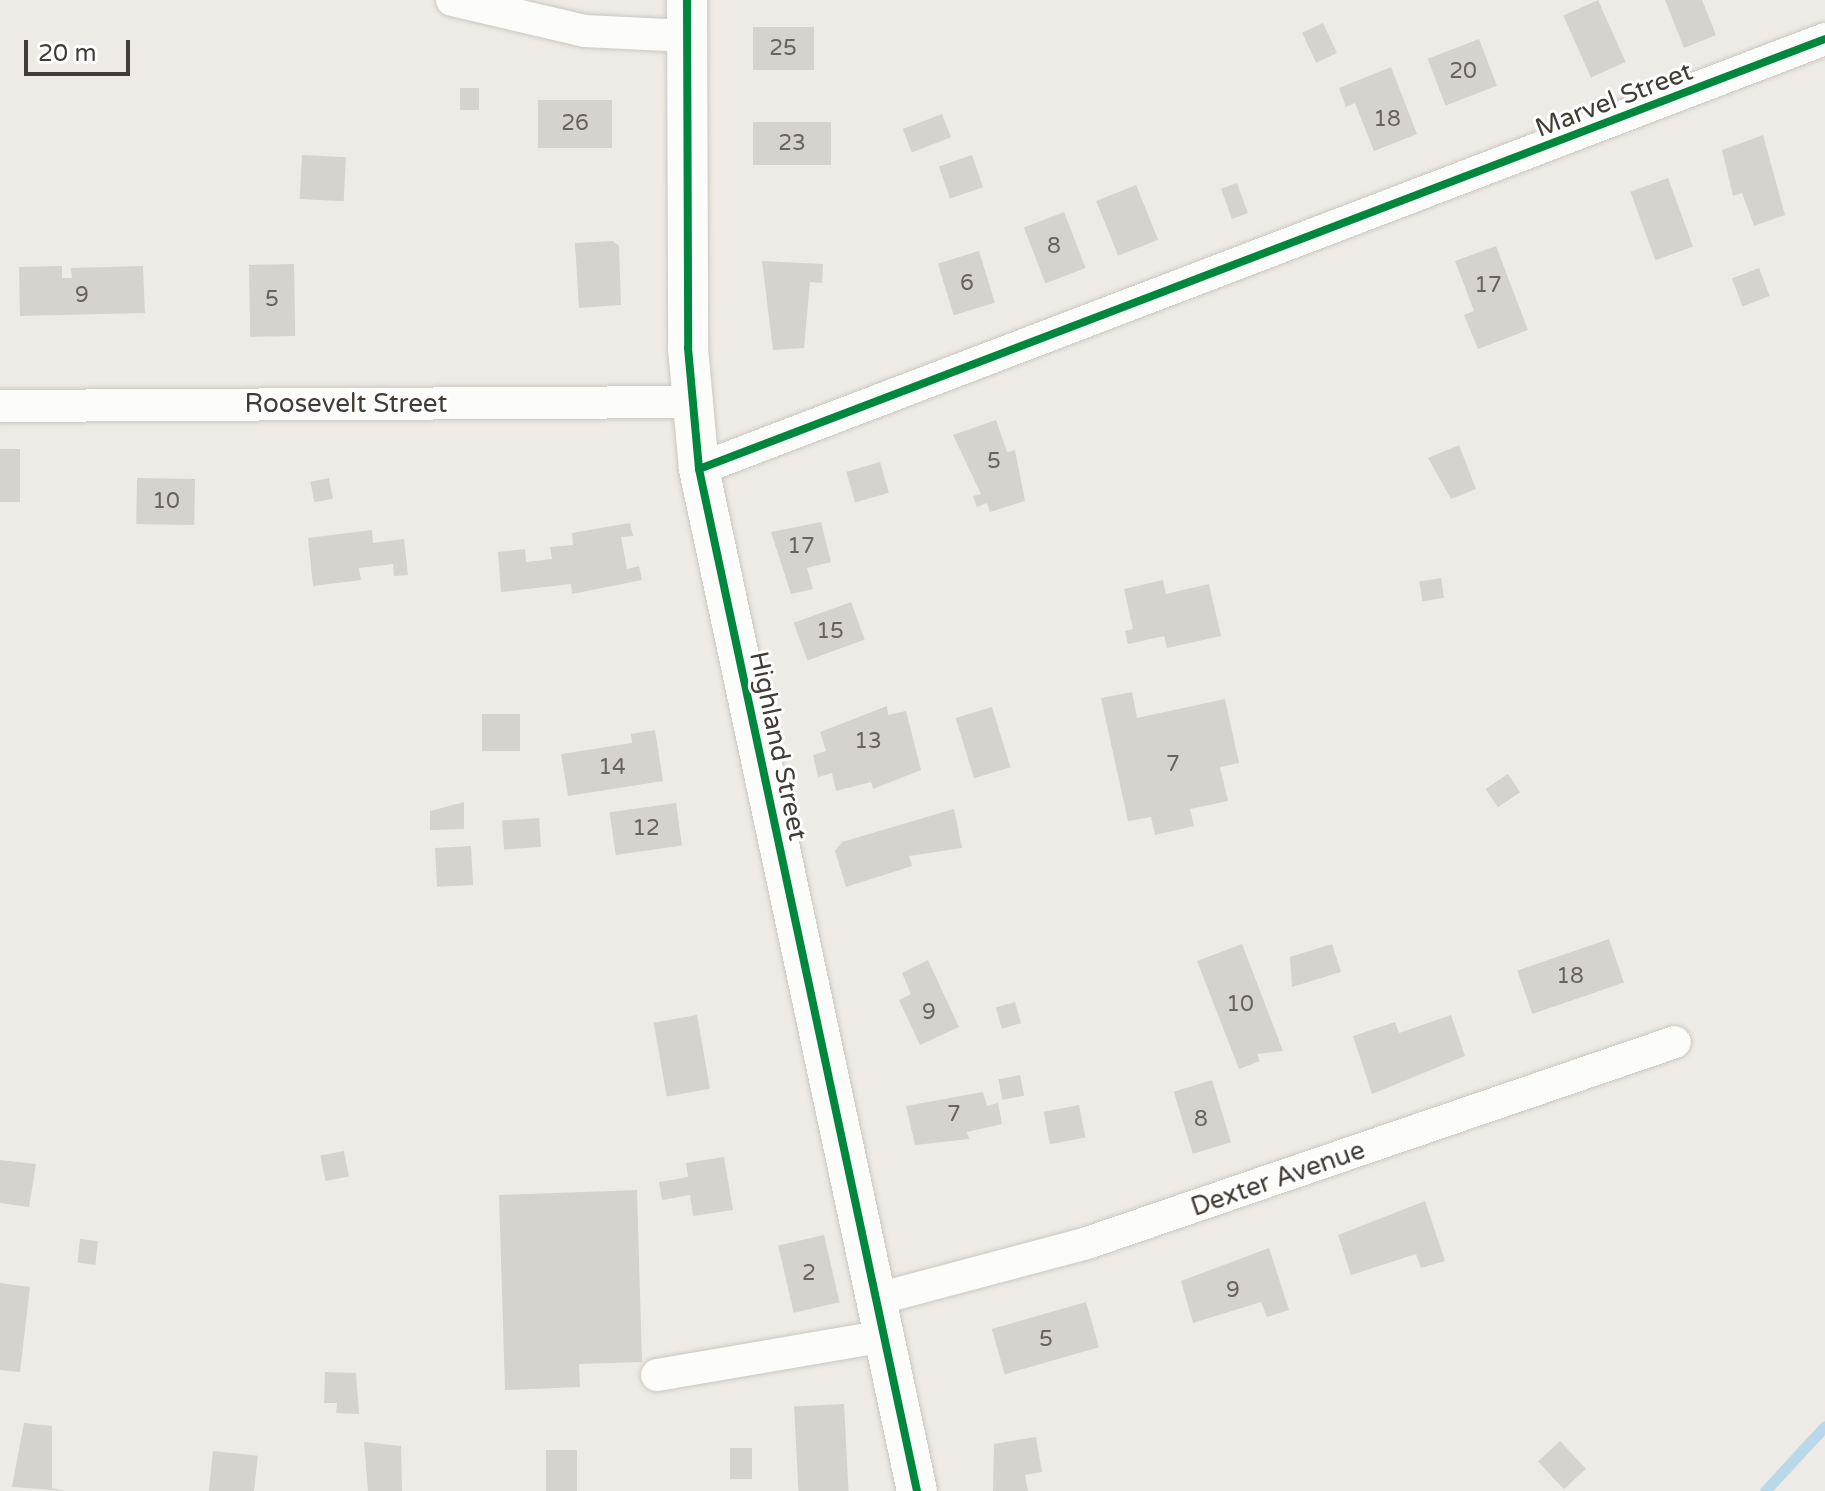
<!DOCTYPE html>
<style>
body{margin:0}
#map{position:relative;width:1825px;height:1491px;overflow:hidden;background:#eeebe6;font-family:"Varela Round",sans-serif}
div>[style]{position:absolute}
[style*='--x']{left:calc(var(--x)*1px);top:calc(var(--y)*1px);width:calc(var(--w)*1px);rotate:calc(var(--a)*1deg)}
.stream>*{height:11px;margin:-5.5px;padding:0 5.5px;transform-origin:5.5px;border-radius:5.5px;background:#b9d9ea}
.building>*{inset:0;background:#d6d2cd;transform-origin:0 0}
.roads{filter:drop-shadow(0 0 2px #cac7c2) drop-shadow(0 0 2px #cac7c2)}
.minor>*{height:32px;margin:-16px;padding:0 16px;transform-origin:16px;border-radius:16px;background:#fcfcfb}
.tertiary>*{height:40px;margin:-20px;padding:0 20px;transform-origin:20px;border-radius:20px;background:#fcfcfb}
.cycleway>*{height:8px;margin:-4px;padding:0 4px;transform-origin:4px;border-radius:4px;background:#00873e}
span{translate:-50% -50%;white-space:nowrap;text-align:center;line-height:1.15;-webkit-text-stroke:6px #fff;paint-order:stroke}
.number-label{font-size:22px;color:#68635c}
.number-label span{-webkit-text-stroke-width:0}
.street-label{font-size:26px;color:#423c34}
.scale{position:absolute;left:24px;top:40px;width:106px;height:36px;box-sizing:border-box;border:4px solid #423c34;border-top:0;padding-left:10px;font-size:24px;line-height:28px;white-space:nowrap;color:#423c34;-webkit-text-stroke:6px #fff;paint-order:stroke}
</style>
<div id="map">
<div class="stream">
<i style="--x:1765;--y:1491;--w:88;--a:-47.3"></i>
</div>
<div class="building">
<i style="left:1598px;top:0;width:68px;height:38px;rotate:66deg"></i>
<i style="clip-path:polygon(1665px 0,1702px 0,1716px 35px,1684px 48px)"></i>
<i style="left:1323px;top:23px;width:33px;height:23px;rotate:65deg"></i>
<i style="left:814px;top:27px;width:43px;height:61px;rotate:90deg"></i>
<i style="left:1479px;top:39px;width:50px;height:55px;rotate:69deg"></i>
<i style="clip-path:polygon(1391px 67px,1417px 134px,1374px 151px,1355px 103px,1346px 107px,1339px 88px)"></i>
<i style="left:460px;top:88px;width:19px;height:22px"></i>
<i style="left:612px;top:100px;width:48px;height:74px;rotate:90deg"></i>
<i style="left:942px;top:114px;width:25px;height:42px;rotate:69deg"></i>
<i style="left:831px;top:122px;width:43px;height:78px;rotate:90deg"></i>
<i style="clip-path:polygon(1763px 135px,1785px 215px,1754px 226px,1742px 193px,1733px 196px,1722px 150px)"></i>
<i style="left:302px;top:155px;width:44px;height:44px;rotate:3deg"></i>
<i style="left:972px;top:155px;width:34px;height:35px;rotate:71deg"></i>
<i style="left:1668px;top:178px;width:73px;height:40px;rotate:70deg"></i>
<i style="left:1237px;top:183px;width:32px;height:17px;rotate:70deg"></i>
<i style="left:1136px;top:185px;width:59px;height:43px;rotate:68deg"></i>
<i style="left:1064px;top:212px;width:60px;height:43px;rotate:69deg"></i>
<i style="clip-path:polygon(613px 241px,619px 246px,621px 305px,579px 308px,575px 243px)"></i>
<i style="clip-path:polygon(1496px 246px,1528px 330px,1478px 349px,1464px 315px,1474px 311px,1455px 261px)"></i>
<i style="left:979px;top:251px;width:54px;height:43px;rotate:73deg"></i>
<i style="clip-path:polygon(762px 261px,823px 264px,822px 283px,810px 282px,804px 348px,773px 350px)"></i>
<i style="left:294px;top:264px;width:72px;height:45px;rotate:89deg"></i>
<i style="clip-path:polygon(62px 266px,62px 278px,72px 278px,71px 268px,143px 266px,145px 313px,20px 316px,19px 267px)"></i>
<i style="left:1759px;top:268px;width:30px;height:29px;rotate:69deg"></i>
<i style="clip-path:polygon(996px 420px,1007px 452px,1015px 450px,1025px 501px,990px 512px,987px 503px,977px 507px,973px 496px,981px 494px,953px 435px)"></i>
<i style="clip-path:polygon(1459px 445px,1476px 489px,1451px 499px,1428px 458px)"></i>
<i style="left:0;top:449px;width:20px;height:53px"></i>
<i style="left:880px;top:462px;width:32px;height:35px;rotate:74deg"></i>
<i style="left:329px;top:478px;width:21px;height:19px;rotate:79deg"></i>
<i style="left:195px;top:479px;width:46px;height:58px;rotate:91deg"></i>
<i style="clip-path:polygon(821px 522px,831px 562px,807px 568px,813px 589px,791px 594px,771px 532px)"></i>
<i style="clip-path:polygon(630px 523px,633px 536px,621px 537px,627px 569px,639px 566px,642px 580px,572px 594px,571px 584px,501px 592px,498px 552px,525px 549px,526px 562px,552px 559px,550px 547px,573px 545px,572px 533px)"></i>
<i style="clip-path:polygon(372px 530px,373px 543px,404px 539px,408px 575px,394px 576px,393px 564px,359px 568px,361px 580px,313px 586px,308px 538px)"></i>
<i style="left:1441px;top:578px;width:20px;height:22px;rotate:81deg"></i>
<i style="clip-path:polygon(1163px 580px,1166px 594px,1209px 584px,1221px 636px,1167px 648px,1164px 636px,1128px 644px,1125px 631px,1133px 629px,1124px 589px)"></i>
<i style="left:851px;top:602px;width:40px;height:61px;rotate:70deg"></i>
<i style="clip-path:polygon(1132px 692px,1137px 718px,1225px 699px,1239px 763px,1220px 767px,1228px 801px,1190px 809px,1194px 826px,1155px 835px,1151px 817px,1128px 821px,1101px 698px)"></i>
<i style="clip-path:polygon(887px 706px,888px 715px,906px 711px,921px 770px,873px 789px,871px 782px,836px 791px,832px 773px,818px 777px,813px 755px,826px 751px,820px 732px)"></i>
<i style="left:992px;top:707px;width:63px;height:38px;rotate:73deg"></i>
<i style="left:482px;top:714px;width:38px;height:37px"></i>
<i style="clip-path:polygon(655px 730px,663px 781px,568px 796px,561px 754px,632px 743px,631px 734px)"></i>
<i style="left:1508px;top:774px;width:22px;height:27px;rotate:56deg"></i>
<i style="clip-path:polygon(464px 802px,464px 829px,430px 830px,430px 811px)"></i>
<i style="left:676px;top:803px;width:43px;height:67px;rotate:82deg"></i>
<i style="clip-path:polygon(954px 809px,962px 848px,909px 856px,912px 866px,846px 887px,835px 851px,842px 842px)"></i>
<i style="left:539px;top:818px;width:29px;height:37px;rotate:86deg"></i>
<i style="left:471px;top:846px;width:39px;height:36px;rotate:87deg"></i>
<i style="left:1609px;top:939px;width:46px;height:97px;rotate:71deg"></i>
<i style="clip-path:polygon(1242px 944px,1283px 1051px,1257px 1054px,1260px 1061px,1239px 1069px,1197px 961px)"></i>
<i style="clip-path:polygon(1332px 944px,1341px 972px,1292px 987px,1290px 957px)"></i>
<i style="clip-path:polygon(928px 960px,959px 1027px,920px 1045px,899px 1000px,911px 994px,902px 973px)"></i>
<i style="left:1015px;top:1002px;width:22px;height:20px;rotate:74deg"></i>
<i style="left:697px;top:1015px;width:75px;height:44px;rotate:80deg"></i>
<i style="clip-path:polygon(1451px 1015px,1465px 1056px,1372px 1094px,1353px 1036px,1395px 1022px,1399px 1033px)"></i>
<i style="left:1020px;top:1075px;width:21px;height:22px;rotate:79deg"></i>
<i style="left:1212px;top:1080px;width:65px;height:40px;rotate:73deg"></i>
<i style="clip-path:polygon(983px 1092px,987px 1106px,998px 1103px,1002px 1124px,967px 1132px,969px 1139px,915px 1145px,906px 1106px)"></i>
<i style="left:1079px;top:1105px;width:33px;height:36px;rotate:79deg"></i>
<i style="left:344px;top:1151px;width:26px;height:24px;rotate:79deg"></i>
<i style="clip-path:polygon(724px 1157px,733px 1210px,693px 1216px,690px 1195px,662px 1200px,659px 1182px,688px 1177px,686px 1163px)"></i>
<i style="clip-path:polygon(0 1160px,36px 1164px,29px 1207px,0 1203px)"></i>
<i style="clip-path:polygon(637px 1190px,642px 1362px,579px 1364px,580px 1387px,505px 1390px,499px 1195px)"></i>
<i style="clip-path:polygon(1425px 1201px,1445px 1261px,1421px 1268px,1416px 1254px,1351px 1275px,1338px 1235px)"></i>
<i style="left:824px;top:1235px;width:69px;height:47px;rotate:77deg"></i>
<i style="left:80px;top:1239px;width:18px;height:24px;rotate:6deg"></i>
<i style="clip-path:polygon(1269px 1248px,1289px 1310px,1267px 1317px,1261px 1302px,1193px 1323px,1181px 1281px)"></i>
<i style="clip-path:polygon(0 1283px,30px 1287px,20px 1372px,0 1370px)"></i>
<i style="left:1086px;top:1302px;width:47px;height:98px;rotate:74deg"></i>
<i style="clip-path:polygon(325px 1372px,356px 1373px,359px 1414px,336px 1413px,337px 1403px,324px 1403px)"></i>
<i style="left:844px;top:1404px;width:87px;height:50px;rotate:87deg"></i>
<i style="clip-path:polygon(24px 1423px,52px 1426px,52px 1488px,65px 1491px,12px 1487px)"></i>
<i style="clip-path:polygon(1036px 1437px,1042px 1472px,1025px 1475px,1028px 1491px,993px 1491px,994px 1444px)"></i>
<i style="left:1560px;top:1441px;width:38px;height:30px;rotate:47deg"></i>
<i style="clip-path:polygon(364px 1442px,401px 1446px,402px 1491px,368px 1491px)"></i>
<i style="left:730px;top:1448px;width:22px;height:31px"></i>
<i style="left:546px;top:1450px;width:31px;height:41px"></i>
<i style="left:213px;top:1451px;width:45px;height:40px;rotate:6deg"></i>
</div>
<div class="roads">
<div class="minor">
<i style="--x:452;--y:0;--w:137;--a:13.1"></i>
<i style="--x:585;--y:31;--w:102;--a:2.8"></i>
<i style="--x:0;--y:406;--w:692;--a:-0.33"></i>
<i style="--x:699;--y:469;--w:1205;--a:-20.9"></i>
<i style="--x:877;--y:1299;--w:217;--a:-14.9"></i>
<i style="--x:1087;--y:1243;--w:621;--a:-18.87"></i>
<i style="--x:657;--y:1375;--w:231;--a:-9.7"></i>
</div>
<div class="tertiary">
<i style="--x:687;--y:0;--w:348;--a:89.8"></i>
<i style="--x:688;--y:348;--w:121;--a:84.8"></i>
<i style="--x:699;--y:469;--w:1045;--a:77.96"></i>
</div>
</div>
<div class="cycleway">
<i style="--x:687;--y:0;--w:348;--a:89.8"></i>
<i style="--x:688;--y:348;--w:121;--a:84.8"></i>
<i style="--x:699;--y:469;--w:1045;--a:77.96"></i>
<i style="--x:699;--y:469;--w:1205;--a:-20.9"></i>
</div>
<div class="number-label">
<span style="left:783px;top:49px">25</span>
<span style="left:1463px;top:72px">20</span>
<span style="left:1387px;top:120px">18</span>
<span style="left:575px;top:124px">26</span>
<span style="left:792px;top:144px">23</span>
<span style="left:1054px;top:247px">8</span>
<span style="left:967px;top:284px">6</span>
<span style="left:1488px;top:286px">17</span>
<span style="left:82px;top:296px">9</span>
<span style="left:272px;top:300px">5</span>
<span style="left:994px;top:462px">5</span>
<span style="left:166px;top:502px">10</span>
<span style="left:801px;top:547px">17</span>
<span style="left:830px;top:632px">15</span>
<span style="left:868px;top:742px">13</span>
<span style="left:1173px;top:765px">7</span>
<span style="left:612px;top:768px">14</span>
<span style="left:646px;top:829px">12</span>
<span style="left:1570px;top:977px">18</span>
<span style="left:1240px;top:1005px">10</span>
<span style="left:929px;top:1013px">9</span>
<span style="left:954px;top:1115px">7</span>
<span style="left:1201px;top:1120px">8</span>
<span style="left:809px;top:1274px">2</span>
<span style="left:1233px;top:1291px">9</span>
<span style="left:1046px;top:1340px">5</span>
</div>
<div class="street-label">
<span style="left:1614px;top:100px;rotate:-21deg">Marvel Street</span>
<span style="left:346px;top:404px">Roosevelt Street</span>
<span style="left:778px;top:746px;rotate:78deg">Highland Street</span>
<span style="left:1278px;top:1179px;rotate:-19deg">Dexter Avenue</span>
</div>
<div class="scale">20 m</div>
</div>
